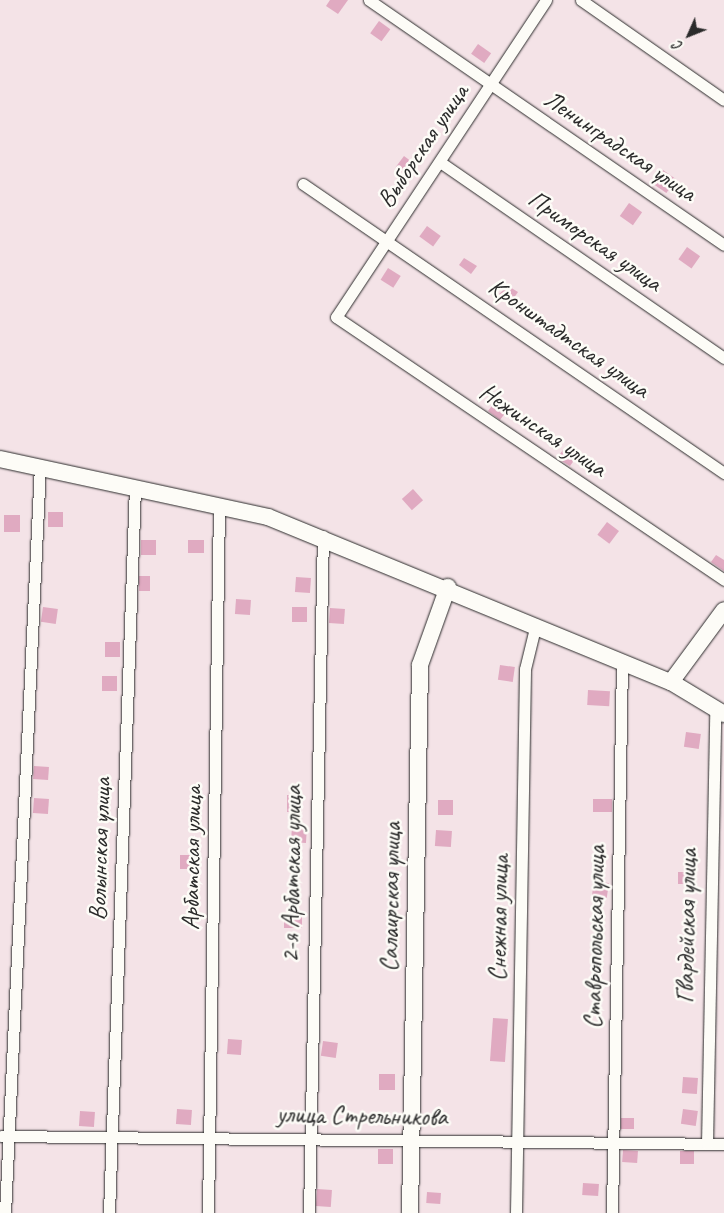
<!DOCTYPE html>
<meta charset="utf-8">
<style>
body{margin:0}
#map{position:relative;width:724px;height:1213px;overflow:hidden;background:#f4e3e7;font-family:Caveat,sans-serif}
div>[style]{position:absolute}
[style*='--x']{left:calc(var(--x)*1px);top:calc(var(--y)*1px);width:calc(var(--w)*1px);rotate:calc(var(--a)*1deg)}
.building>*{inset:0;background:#e0aac1;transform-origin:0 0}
.roads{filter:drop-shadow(0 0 1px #2b2b2b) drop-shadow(0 0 1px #2b2b2b)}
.street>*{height:11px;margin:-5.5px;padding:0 5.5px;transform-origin:5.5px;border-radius:5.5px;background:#fdfcf7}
.secondary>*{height:16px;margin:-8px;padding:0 8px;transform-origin:8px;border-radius:8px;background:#fdfcf7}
span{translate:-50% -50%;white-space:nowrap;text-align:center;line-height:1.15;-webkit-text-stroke:5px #fdfcf7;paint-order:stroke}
.street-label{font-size:25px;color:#2b2b2b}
.north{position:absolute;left:664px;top:10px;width:50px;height:50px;-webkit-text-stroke:4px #fdfcf7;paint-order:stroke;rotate:226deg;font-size:14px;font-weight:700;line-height:20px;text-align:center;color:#2b2b2b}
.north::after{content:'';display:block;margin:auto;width:18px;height:22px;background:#2b2b2b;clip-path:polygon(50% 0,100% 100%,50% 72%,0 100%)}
</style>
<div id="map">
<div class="building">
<i style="clip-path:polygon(330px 0,348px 0,338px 14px,326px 6px)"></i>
<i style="left:379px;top:21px;width:14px;height:15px;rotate:36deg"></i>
<i style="left:478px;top:44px;width:16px;height:12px;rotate:35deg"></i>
<i style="left:404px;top:156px;width:15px;height:14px;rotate:37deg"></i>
<i style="left:663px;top:170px;width:16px;height:17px;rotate:35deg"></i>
<i style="left:629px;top:203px;width:16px;height:16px;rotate:35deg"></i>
<i style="left:427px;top:226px;width:17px;height:13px;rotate:36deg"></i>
<i style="left:687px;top:247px;width:16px;height:15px;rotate:35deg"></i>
<i style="clip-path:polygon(464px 258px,477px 266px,471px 274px,459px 265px)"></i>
<i style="left:388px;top:268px;width:15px;height:14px;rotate:32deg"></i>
<i style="clip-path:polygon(508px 286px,518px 292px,511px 302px,499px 294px)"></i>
<i style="left:494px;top:403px;width:15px;height:10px;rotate:37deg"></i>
<i style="clip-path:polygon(563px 450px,575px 459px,570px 466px,557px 458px)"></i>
<i style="left:413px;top:489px;width:15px;height:15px;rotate:48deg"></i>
<i style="left:48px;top:512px;width:15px;height:15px"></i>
<i style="left:4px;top:515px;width:16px;height:17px"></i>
<i style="left:607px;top:522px;width:15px;height:16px;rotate:37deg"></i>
<i style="left:141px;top:540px;width:15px;height:15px"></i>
<i style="left:188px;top:540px;width:16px;height:13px"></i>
<i style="clip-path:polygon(716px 555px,724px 560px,724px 571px,711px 562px)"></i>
<i style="left:139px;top:576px;width:11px;height:15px"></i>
<i style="left:296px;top:577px;width:15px;height:15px;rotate:4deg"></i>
<i style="left:236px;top:599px;width:15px;height:15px;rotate:4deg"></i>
<i style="left:43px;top:607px;width:15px;height:15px;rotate:8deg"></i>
<i style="left:292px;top:607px;width:15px;height:15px"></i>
<i style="left:330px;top:608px;width:15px;height:15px;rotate:4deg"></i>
<i style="left:120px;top:642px;width:15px;height:15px;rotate:90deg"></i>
<i style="left:500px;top:665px;width:15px;height:15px;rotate:8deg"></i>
<i style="left:102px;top:676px;width:15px;height:15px"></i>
<i style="left:588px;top:690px;width:22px;height:15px;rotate:3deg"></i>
<i style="left:686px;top:732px;width:15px;height:15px;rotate:8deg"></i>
<i style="left:34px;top:766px;width:15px;height:13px;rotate:4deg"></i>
<i style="left:287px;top:795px;width:15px;height:17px"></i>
<i style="left:34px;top:798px;width:15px;height:15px;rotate:4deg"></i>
<i style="left:612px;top:799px;width:13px;height:19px;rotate:90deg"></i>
<i style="left:438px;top:800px;width:15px;height:15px"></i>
<i style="left:292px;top:827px;width:15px;height:15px;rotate:4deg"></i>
<i style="left:436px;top:830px;width:16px;height:16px;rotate:4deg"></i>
<i style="left:180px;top:855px;width:15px;height:14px"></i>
<i style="left:678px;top:872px;width:16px;height:12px"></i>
<i style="left:594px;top:881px;width:15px;height:15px;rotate:8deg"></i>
<i style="left:284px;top:916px;width:18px;height:12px"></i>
<i style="left:493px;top:1018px;width:15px;height:43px;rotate:4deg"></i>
<i style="left:228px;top:1039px;width:14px;height:15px;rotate:4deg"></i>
<i style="left:323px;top:1041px;width:15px;height:15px;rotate:8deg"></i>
<i style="left:379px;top:1074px;width:16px;height:16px"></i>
<i style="left:683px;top:1077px;width:15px;height:16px;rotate:4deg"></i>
<i style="left:177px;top:1109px;width:15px;height:15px;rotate:4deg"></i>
<i style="left:683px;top:1109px;width:15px;height:15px;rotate:8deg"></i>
<i style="left:80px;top:1111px;width:15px;height:15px;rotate:4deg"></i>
<i style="left:621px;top:1118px;width:13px;height:11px"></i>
<i style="left:378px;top:1149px;width:15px;height:15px"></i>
<i style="left:623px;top:1150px;width:15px;height:12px;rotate:4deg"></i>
<i style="left:680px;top:1151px;width:14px;height:13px"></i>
<i style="left:583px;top:1183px;width:16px;height:12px;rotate:4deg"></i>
<i style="left:317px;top:1189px;width:15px;height:17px;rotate:4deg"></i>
<i style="left:427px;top:1192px;width:14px;height:11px;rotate:4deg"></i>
</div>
<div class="roads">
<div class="street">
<i style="--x:369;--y:0;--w:431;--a:34.6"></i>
<i style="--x:546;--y:0;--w:380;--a:123.5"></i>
<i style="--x:336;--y:317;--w:469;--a:34.1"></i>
<i style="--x:581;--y:0;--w:174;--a:35"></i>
<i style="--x:440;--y:162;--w:345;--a:34.6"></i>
<i style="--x:303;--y:184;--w:511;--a:34.47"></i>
<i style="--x:1;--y:1136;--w:723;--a:0.63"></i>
<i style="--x:707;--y:1144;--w:435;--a:-88.9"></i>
<i style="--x:5;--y:1213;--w:748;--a:-87.32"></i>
<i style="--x:109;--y:1213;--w:726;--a:-87.95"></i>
<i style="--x:208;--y:1213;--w:708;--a:-89.11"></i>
<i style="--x:309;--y:1213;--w:677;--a:-88.82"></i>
<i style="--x:516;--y:1213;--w:544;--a:-89.05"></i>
<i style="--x:525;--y:669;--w:46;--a:-76.3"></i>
<i style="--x:612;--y:1213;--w:552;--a:-88.96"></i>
</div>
<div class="secondary">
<i style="--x:0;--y:459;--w:274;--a:12.2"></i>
<i style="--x:268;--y:517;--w:435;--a:22.3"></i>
<i style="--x:671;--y:682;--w:89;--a:-53.6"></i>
<i style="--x:671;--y:682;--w:62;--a:31.1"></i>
<i style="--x:410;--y:1213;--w:548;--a:-88.95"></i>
<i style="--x:420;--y:665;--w:83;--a:-70.3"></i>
</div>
</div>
<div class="street-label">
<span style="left:423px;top:146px;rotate:-56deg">Выборская улица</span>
<span style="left:620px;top:146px;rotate:34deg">Ленинградская улица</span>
<span style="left:595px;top:241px;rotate:35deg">Приморская улица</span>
<span style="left:569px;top:338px;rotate:35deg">Кронштадтская улица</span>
<span style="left:543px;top:430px;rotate:34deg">Нежинская улица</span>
<span style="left:100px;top:849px;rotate:-88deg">Волынская улица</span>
<span style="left:192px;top:858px;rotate:-89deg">Арбатская улица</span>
<span style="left:292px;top:874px;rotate:-89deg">2-я Арбатская улица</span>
<span style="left:391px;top:897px;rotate:-89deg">Салаирская улица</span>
<span style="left:499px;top:918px;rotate:-89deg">Снежная улица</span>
<span style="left:687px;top:926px;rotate:-89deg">Гвардейская улица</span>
<span style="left:595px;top:937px;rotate:-89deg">Ставропольская улица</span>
<span style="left:362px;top:1116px;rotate:1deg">улица Стрельникова</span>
</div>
<div class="north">С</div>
</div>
